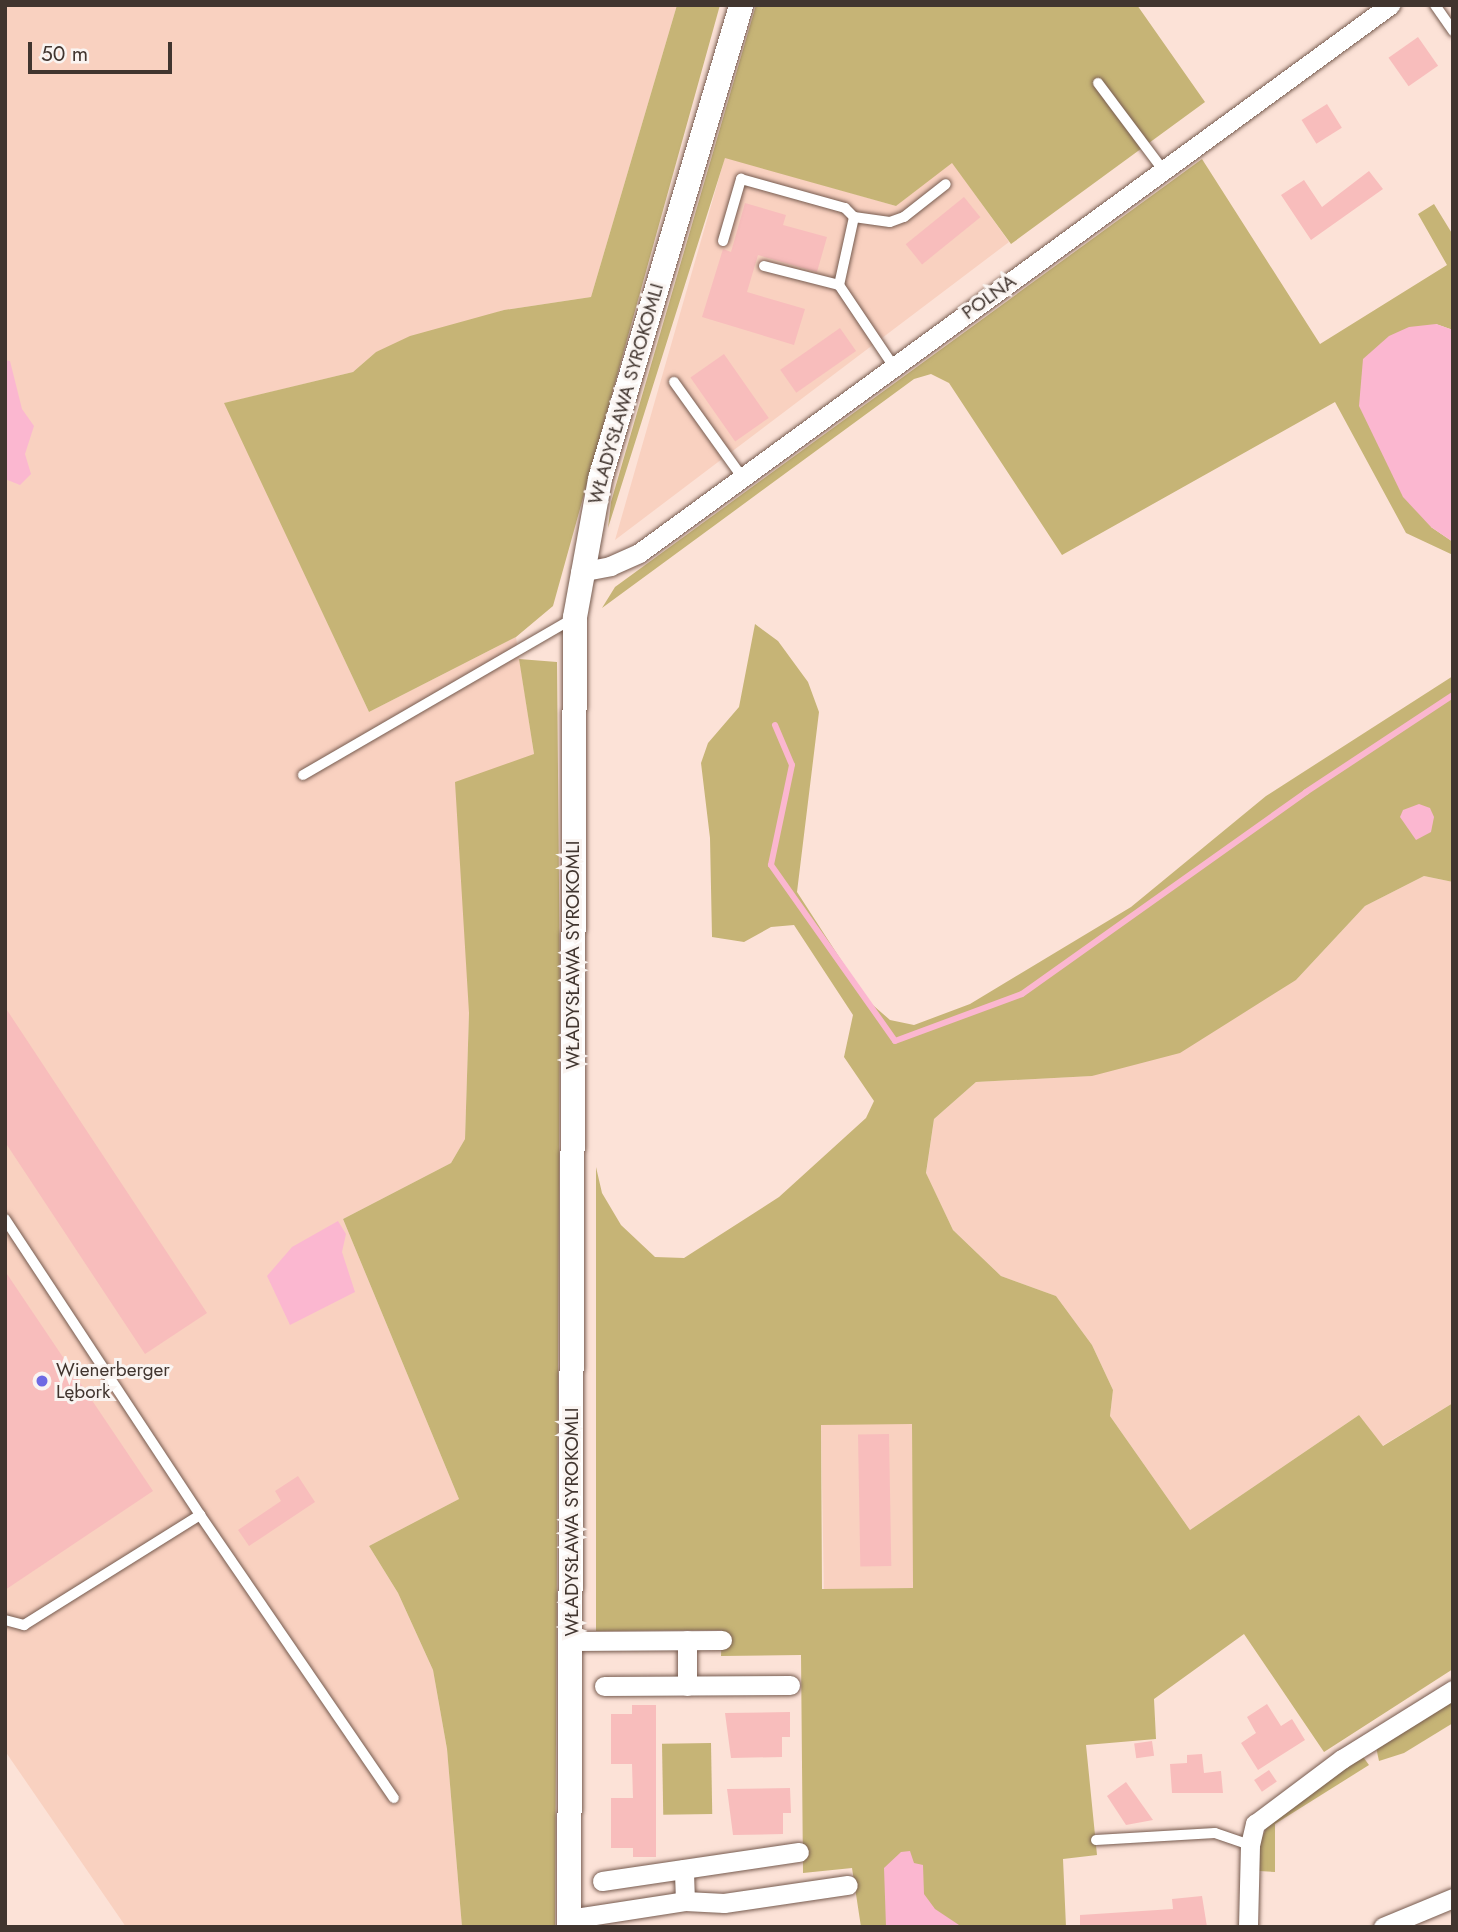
<!DOCTYPE html>
<meta charset="utf-8">
<style>
body{margin:0}
#map{position:relative;width:1458px;height:1932px;overflow:hidden;background:#fce2d7;font-family:Jost,sans-serif}
div>[style]{position:absolute}
[style*='--x']{left:calc(var(--x)*1px);top:calc(var(--y)*1px);width:calc(var(--w)*1px);rotate:calc(var(--a)*1deg)}
.built>*{inset:0;background:#f9d1c0;transform-origin:0 0}
.green>*{inset:0;background:#c6b476;transform-origin:0 0}
.water>*{inset:0;background:#fbb7d0}
.stream>*{height:6px;margin:-3px;padding:0 3px;transform-origin:3px;border-radius:3px;background:#fbb7d0}
.building>*{inset:0;background:#f8bdbc;transform-origin:0 0}
.roads{filter:drop-shadow(0 0 2px #765b4f) drop-shadow(0 0 2px #765b4f)}
.service>*{height:10px;margin:-5px;padding:0 5px;transform-origin:5px;border-radius:5px;background:#fff}
.minor>*{height:19px;margin:-9.5px;padding:0 9.5px;transform-origin:9.5px;border-radius:9.5px;background:#fff}
.tertiary>*{height:24px;margin:-12px;padding:0 12px;transform-origin:12px;border-radius:12px;background:#fff}
.dots>*{width:19px;height:19px;translate:-50% -50%;box-sizing:border-box;border:4px solid #faf4f1;border-radius:50%}
span{translate:-50% -50%;white-space:nowrap;text-align:center;line-height:1.15;-webkit-text-stroke:6px #faf4f1;paint-order:stroke}
.street-label{font-size:19px;color:#41352f}
.poi-label{font-size:19px;color:#41352f}
.left{translate:0 -50%;text-align:left}
.frame{position:absolute;inset:0;border:7px solid #41352f;pointer-events:none}
.scale{position:absolute;left:28px;top:42px;width:144px;height:32px;box-sizing:border-box;border:4px solid #41352f;border-top:0;padding-left:9px;font-size:21px;line-height:24px;white-space:nowrap;color:#41352f;-webkit-text-stroke:5px #faf4f1;paint-order:stroke}
</style>
<div id="map">
<div class="built">
<i style="clip-path:polygon(5px 5px,677px 5px,591px 297px,504px 310px,376px 352px,353px 372px,225px 403px,369px 712px,516px 637px,534px 754px,469px 1013px,465px 1139px,451px 1163px,343px 1219px,459px 1499px,369px 1546px,398px 1593px,433px 1670px,447px 1749px,462px 1927px,126px 1927px,5px 1751px)"></i>
<i style="clip-path:polygon(725px 157px,896px 206px,952px 162px,1009px 242px,615px 540px)"></i>
<i style="clip-path:polygon(1424px 876px,1453px 882px,1453px 1403px,1382px 1446px,1359px 1415px,1190px 1530px,1110px 1416px,1113px 1390px,1092px 1345px,1056px 1296px,1001px 1276px,953px 1230px,926px 1174px,934px 1119px,976px 1082px,1092px 1076px,1296px 980px,1365px 906px)"></i>
<i style="left:912px;top:1423px;width:165px;height:91px;rotate:89deg"></i>
</div>
<div class="green">
<i style="clip-path:polygon(677px 5px,720px 5px,553px 606px,516px 637px,369px 712px,224px 403px,353px 372px,376px 352px,410px 336px,504px 310px,591px 297px)"></i>
<i style="clip-path:polygon(756px 5px,1137px 5px,1205px 102px,1011px 244px,952px 163px,896px 206px,725px 158px,608px 528px,611px 502px)"></i>
<i style="clip-path:polygon(1202px 159px,1320px 344px,1447px 265px,1418px 214px,1434px 204px,1453px 235px,1453px 330px,1436px 324px,1431px 527px,1453px 542px,1453px 555px,1406px 533px,1335px 402px,1062px 555px,949px 383px,931px 374px,914px 379px,602px 608px,615px 587px)"></i>
<i style="clip-path:polygon(evenodd,755px 624px,778px 641px,808px 682px,819px 712px,797px 892px,867px 1000px,890px 1020px,914px 1025px,970px 1004px,1131px 907px,1266px 796px,1453px 676px,1453px 882px,1424px 876px,1365px 906px,1296px 980px,1180px 1053px,1092px 1076px,976px 1082px,934px 1119px,926px 1173px,953px 1230px,1001px 1276px,1056px 1296px,1092px 1345px,1113px 1390px,1110px 1416px,1190px 1530px,1359px 1415px,1383px 1446px,1453px 1403px,1453px 1669px,1324px 1752px,1244px 1634px,1154px 1699px,1156px 1739px,1086px 1745px,1097px 1855px,1063px 1859px,1066px 1927px,861px 1927px,852px 1868px,803px 1873px,801px 1655px,721px 1656px,722px 1630px,596px 1631px,596px 1167px,602px 1193px,621px 1225px,655px 1257px,684px 1258px,779px 1197px,866px 1118px,874px 1101px,844px 1057px,853px 1015px,794px 925px,771px 927px,744px 942px,712px 937px,710px 838px,701px 763px,708px 743px,739px 707px,755px 624px,912px 1424px,913px 1588px,822px 1589px,821px 1425px,912px 1424px)"></i>
<i style="clip-path:polygon(519px 659px,557px 662px,560px 995px,555px 1927px,462px 1927px,447px 1749px,433px 1670px,398px 1593px,369px 1546px,459px 1499px,343px 1219px,451px 1163px,465px 1139px,469px 1013px,455px 782px,534px 754px)"></i>
<i style="clip-path:polygon(1453px 1698px,1453px 1723px,1404px 1753px,1379px 1761px,1376px 1747px)"></i>
<i style="left:711px;top:1743px;width:71px;height:49px;rotate:89deg"></i>
<i style="clip-path:polygon(1361px 1754px,1369px 1765px,1275px 1824px,1275px 1872px,1259px 1871px,1260px 1842px,1270px 1820px)"></i>
</div>
<div class="water">
<i style="clip-path:polygon(1436px 324px,1453px 330px,1453px 542px,1431px 527px,1403px 497px,1359px 406px,1363px 359px,1389px 336px,1409px 327px)"></i>
<i style="clip-path:polygon(5px 360px,10px 361px,22px 409px,34px 426px,25px 454px,31px 474px,20px 485px,5px 479px)"></i>
<i style="clip-path:polygon(1419px 804px,1430px 808px,1434px 817px,1431px 832px,1416px 840px,1400px 817px,1403px 810px)"></i>
<i style="clip-path:polygon(338px 1221px,346px 1234px,342px 1252px,355px 1292px,290px 1325px,267px 1276px,292px 1247px)"></i>
<i style="clip-path:polygon(910px 1851px,914px 1863px,923px 1865px,924px 1894px,935px 1909px,962px 1927px,886px 1927px,884px 1868px,901px 1852px)"></i>
</div>
<div class="stream">
<i style="--x:775;--y:725;--w:43;--a:67"></i>
<i style="--x:792;--y:765;--w:102;--a:101.9"></i>
<i style="--x:771;--y:865;--w:215;--a:54.8"></i>
<i style="--x:895;--y:1041;--w:135;--a:-20.3"></i>
<i style="--x:1022;--y:994;--w:349;--a:-35.4"></i>
<i style="--x:1306;--y:792;--w:176;--a:-33.4"></i>
</div>
<div class="building">
<i style="left:1418px;top:37px;width:35px;height:36px;rotate:55deg"></i>
<i style="left:1327px;top:104px;width:28px;height:30px;rotate:58deg"></i>
<i style="clip-path:polygon(1369px 171px,1383px 189px,1311px 240px,1281px 195px,1304px 180px,1322px 207px)"></i>
<i style="left:964px;top:197px;width:26px;height:75px;rotate:51deg"></i>
<i style="clip-path:polygon(745px 203px,786px 215px,783px 225px,827px 237px,817px 272px,758px 255px,747px 292px,805px 309px,794px 345px,702px 317px,723px 249px,731px 252px)"></i>
<i style="left:840px;top:328px;width:28px;height:73px;rotate:55deg"></i>
<i style="left:724px;top:354px;width:78px;height:41px;rotate:55deg"></i>
<i style="clip-path:polygon(5px 1007px,207px 1313px,145px 1354px,5px 1142px)"></i>
<i style="clip-path:polygon(5px 1271px,153px 1491px,5px 1590px)"></i>
<i style="left:889px;top:1434px;width:132px;height:31px;rotate:89deg"></i>
<i style="clip-path:polygon(298px 1476px,315px 1502px,249px 1546px,238px 1530px,281px 1501px,275px 1491px)"></i>
<i style="clip-path:polygon(1267px 1704px,1281px 1726px,1292px 1719px,1305px 1740px,1258px 1770px,1241px 1743px,1256px 1733px,1247px 1717px)"></i>
<i style="clip-path:polygon(632px 1705px,656px 1705px,656px 1857px,633px 1857px,633px 1848px,611px 1848px,611px 1798px,633px 1798px,632px 1764px,611px 1764px,611px 1714px,632px 1714px)"></i>
<i style="clip-path:polygon(790px 1712px,790px 1737px,782px 1737px,782px 1757px,731px 1758px,725px 1713px)"></i>
<i style="left:1152px;top:1741px;width:15px;height:18px;rotate:82deg"></i>
<i style="clip-path:polygon(1202px 1754px,1204px 1773px,1221px 1771px,1223px 1793px,1172px 1793px,1170px 1764px,1187px 1763px,1187px 1755px)"></i>
<i style="left:1269px;top:1770px;width:14px;height:18px;rotate:56deg"></i>
<i style="clip-path:polygon(1126px 1782px,1153px 1820px,1126px 1825px,1107px 1796px)"></i>
<i style="clip-path:polygon(790px 1788px,791px 1813px,783px 1813px,783px 1834px,733px 1835px,727px 1789px)"></i>
<i style="clip-path:polygon(1202px 1896px,1207px 1927px,1080px 1927px,1080px 1915px,1173px 1909px,1172px 1899px)"></i>
</div>
<div class="roads">
<div class="service">
<i style="--x:1435;--y:5;--w:32;--a:55"></i>
<i style="--x:1098;--y:83;--w:109;--a:53.2"></i>
<i style="--x:854;--y:217;--w:36;--a:8"></i>
<i style="--x:890;--y:222;--w:15;--a:-20"></i>
<i style="--x:904;--y:217;--w:53;--a:-38.2"></i>
<i style="--x:723;--y:241;--w:65;--a:-73.8"></i>
<i style="--x:741;--y:179;--w:108;--a:15.6"></i>
<i style="--x:845;--y:208;--w:13;--a:45"></i>
<i style="--x:854;--y:217;--w:70;--a:102.4"></i>
<i style="--x:839;--y:285;--w:99;--a:56.1"></i>
<i style="--x:764;--y:266;--w:77;--a:14.2"></i>
<i style="--x:674;--y:382;--w:117;--a:54.4"></i>
<i style="--x:303;--y:775;--w:311;--a:-30.1"></i>
<i style="--x:5;--y:1219;--w:354;--a:56.6"></i>
<i style="--x:5;--y:1620;--w:20;--a:15"></i>
<i style="--x:24;--y:1625;--w:208;--a:-32"></i>
<i style="--x:200;--y:1515;--w:343;--a:55.6"></i>
<i style="--x:1096;--y:1840;--w:119;--a:-3.4"></i>
<i style="--x:1215;--y:1833;--w:37;--a:19"></i>
</div>
<div class="minor">
<i style="--x:580;--y:572;--w:31;--a:-11"></i>
<i style="--x:610;--y:566;--w:32;--a:-24"></i>
<i style="--x:639;--y:553;--w:930;--a:-36.12"></i>
<i style="--x:687;--y:1640;--w:46;--a:90"></i>
<i style="--x:572;--y:1641;--w:150;--a:-0.4"></i>
<i style="--x:604;--y:1686;--w:186;--a:-0.3"></i>
<i style="--x:602;--y:1881;--w:199;--a:-8.4"></i>
<i style="--x:685;--y:1901;--w:39;--a:3"></i>
<i style="--x:724;--y:1903;--w:125;--a:-8.3"></i>
<i style="--x:569;--y:1919;--w:117;--a:-8.8"></i>
<i style="--x:685;--y:1901;--w:32;--a:-92"></i>
<i style="--x:1248;--y:1927;--w:82;--a:-88.6"></i>
<i style="--x:1250;--y:1845;--w:22;--a:-77"></i>
<i style="--x:1255;--y:1824;--w:109;--a:-36.8"></i>
<i style="--x:1342;--y:1759;--w:131;--a:-31.9"></i>
<i style="--x:1383;--y:1927;--w:76;--a:-22.5"></i>
</div>
<div class="tertiary">
<i style="--x:569;--y:1927;--w:1310;--a:-89.74"></i>
<i style="--x:575;--y:617;--w:140;--a:-79.7"></i>
<i style="--x:600;--y:479;--w:495;--a:-73.4"></i>
</div>
</div>
<div class="dots">
<i style="left:42px;top:1381px;background:#6e69e3"></i>
</div>
<div class="street-label">
<span style="left:989px;top:297px;rotate:-36deg">POLNA</span>
<span style="left:626px;top:394px;rotate:-74deg">WŁADYSŁAWA SYROKOMLI</span>
<span style="left:573px;top:955px;rotate:-90deg">WŁADYSŁAWA SYROKOMLI</span>
<span style="left:572px;top:1522px;rotate:-90deg">WŁADYSŁAWA SYROKOMLI</span>
</div>
<div class="poi-label">
<span class="left" style="left:56px;top:1381px">Wienerberger<br>Lębork</span>
</div>
<div class="frame"></div>
<div class="scale">50 m</div>
</div>
